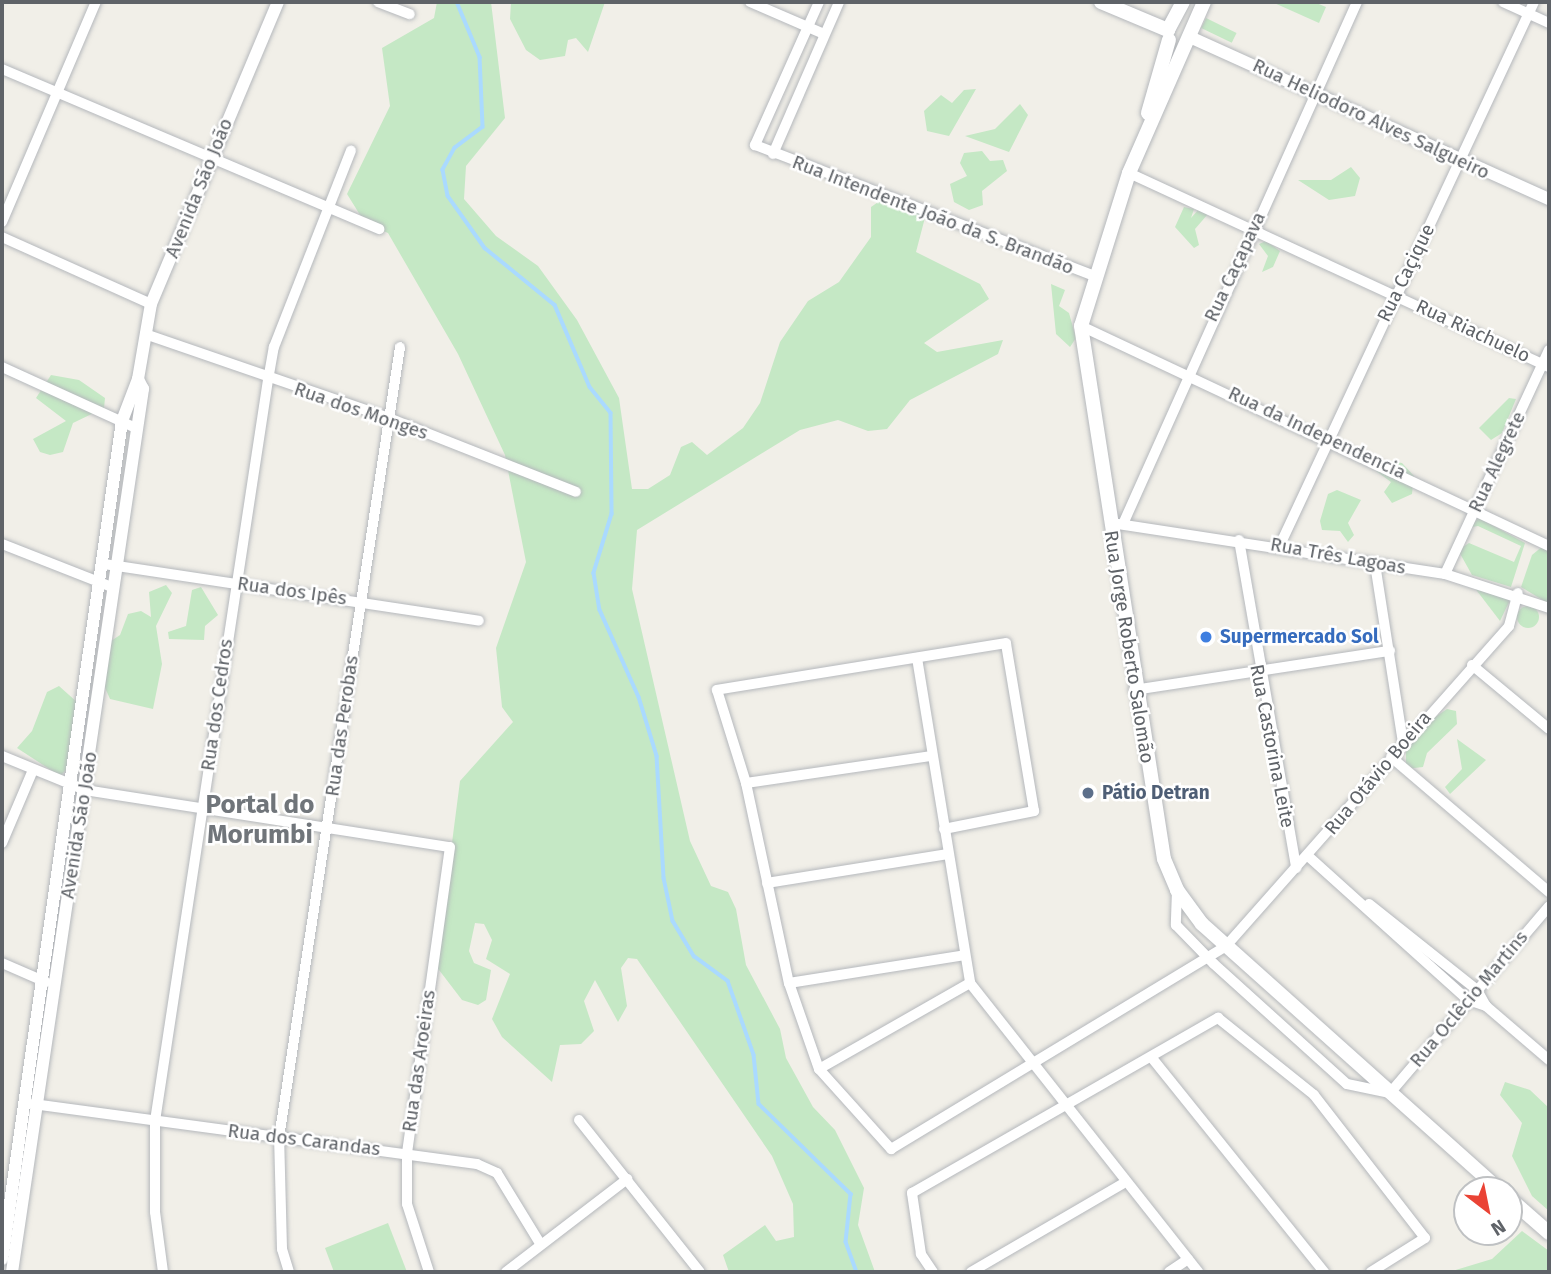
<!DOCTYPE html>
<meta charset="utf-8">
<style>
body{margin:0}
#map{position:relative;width:1551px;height:1274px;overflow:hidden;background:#f1efe8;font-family:"Fira Sans",sans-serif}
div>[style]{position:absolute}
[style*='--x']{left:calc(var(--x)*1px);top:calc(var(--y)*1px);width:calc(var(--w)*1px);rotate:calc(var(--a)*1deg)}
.green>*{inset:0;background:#c5e8c5;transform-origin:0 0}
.round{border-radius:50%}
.stream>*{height:3.5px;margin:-1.75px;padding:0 1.75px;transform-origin:1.75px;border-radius:1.75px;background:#aadaff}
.roads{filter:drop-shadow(0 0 2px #b5b8bc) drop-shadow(0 0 2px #b5b8bc)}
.minor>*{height:10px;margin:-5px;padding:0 5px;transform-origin:5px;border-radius:5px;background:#fff}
.tertiary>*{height:12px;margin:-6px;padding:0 6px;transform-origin:6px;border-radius:6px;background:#fff}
.secondary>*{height:14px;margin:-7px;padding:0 7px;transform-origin:7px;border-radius:7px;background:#fff}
.dots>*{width:19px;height:19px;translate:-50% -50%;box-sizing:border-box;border:4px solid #fff;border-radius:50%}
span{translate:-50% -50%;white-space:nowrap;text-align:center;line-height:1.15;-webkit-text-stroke:5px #fff;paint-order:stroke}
.street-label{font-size:19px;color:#5f6368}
.shop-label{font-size:19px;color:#366cbe;font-weight:700}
.left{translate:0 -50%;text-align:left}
.service-label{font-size:19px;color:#4e5e75;font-weight:700}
.district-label{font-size:26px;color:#70757a;font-weight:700}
.frame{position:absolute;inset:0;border:4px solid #5f6368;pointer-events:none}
.north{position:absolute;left:1453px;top:1176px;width:70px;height:70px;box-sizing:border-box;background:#fff;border:2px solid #bfc1c3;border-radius:50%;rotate:148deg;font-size:19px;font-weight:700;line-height:28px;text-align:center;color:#5f6368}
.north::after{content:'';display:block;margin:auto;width:24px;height:32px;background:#ea4335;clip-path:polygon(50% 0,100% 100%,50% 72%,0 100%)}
</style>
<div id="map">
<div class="green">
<i style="clip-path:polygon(437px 2px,491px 2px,505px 118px,466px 166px,464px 199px,496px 236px,538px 266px,577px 320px,619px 398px,632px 489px,648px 489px,670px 475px,681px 447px,692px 442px,707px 455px,743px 428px,760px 403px,780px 342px,808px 301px,839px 282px,871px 237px,871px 207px,884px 198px,927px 210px,916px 252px,980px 284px,989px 299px,924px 343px,937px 352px,1003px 340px,998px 354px,910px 400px,887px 429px,868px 431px,838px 420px,800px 430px,637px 530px,632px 589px,690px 841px,711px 886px,728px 892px,736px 909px,746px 965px,780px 1029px,786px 1058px,813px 1107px,835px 1130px,864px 1188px,858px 1225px,875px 1272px,729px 1272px,723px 1255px,765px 1225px,776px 1241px,794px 1237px,793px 1204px,772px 1156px,637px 959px,628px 958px,621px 968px,627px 1006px,618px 1022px,595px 980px,584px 1001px,594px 1031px,581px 1044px,560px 1045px,552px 1082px,502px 1037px,492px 1019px,510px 974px,486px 959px,492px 940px,484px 924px,475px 923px,469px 951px,474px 963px,491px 970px,486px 1000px,478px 1005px,462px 1000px,436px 966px,460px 781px,513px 722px,502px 707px,496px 648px,526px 562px,505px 455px,458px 354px,388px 233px,365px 223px,347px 194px,390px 106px,382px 48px,434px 18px)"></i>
<i style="clip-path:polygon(511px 2px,605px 2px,588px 52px,576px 38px,568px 40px,565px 56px,540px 60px,526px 50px,510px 19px)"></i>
<i style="clip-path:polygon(1272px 2px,1314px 2px,1326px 7px,1319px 23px)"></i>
<i style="left:1206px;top:18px;width:34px;height:11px;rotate:26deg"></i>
<i style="clip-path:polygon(976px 89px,949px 136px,927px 131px,924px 111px,941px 95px,952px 103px,964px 90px)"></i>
<i style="clip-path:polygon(1020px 104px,1028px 115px,1009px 152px,965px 136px,995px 129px)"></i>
<i style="clip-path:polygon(982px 151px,990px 161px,1003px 160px,1007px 171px,982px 191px,983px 205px,969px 210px,954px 202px,950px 184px,967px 176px,960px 163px,964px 153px)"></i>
<i style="clip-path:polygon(1351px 167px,1360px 178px,1355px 196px,1329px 200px,1298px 180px,1331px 180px)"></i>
<i style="clip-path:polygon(1184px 207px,1194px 209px,1191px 218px,1199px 209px,1208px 214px,1195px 229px,1199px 245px,1194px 248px,1175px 227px)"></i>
<i style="clip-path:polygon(1266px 241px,1280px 251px,1273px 267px,1262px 272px,1268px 256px,1259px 244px)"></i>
<i style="clip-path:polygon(1051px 284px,1065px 290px,1059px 306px,1069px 313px,1076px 338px,1070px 347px,1056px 334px)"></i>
<i style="clip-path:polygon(51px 375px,79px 380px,105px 398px,104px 408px,73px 423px,63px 452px,50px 455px,40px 452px,33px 439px,66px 421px,36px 398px)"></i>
<i style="clip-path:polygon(1509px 398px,1516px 399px,1502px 433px,1491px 440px,1479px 428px)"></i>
<i style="clip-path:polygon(1389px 461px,1402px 463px,1414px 476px,1412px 494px,1392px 503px,1384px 492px,1391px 482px,1376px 471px)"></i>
<i style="clip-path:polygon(1337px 490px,1361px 500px,1348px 523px,1354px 535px,1348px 542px,1340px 531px,1322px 530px,1320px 521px,1328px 494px)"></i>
<i style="clip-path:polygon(1479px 518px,1525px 543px,1511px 587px,1472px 575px,1458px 550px,1469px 543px,1514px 562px,1521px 546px,1478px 526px,1467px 528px)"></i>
<i style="clip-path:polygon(1549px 541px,1549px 604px,1521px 587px,1532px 555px)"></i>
<i style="clip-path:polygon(166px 585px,172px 593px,156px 626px,162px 664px,153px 709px,110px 699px,102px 681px,108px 643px,120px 635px,128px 614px,141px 611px,151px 617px,149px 592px)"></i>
<i style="clip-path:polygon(201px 587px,218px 615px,205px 626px,204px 640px,169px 639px,168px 632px,186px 626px,192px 590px)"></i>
<i style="clip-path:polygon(1474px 587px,1510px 600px,1500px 621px)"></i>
<i class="round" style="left:1517px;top:606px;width:22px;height:22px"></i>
<i style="clip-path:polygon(59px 686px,78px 703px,71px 765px,60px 776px,17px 748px,32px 731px,47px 692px)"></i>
<i style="clip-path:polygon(1447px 709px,1456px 711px,1457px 724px,1427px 753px,1423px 767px,1406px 769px,1406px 737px)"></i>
<i style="clip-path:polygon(1457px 739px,1486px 760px,1450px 794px,1445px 787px,1462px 769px)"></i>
<i style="clip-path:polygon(1505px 1082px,1530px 1090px,1549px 1108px,1549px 1211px,1532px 1196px,1512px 1156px,1522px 1123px,1500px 1095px)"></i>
<i style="clip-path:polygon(388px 1223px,407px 1272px,334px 1272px,325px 1248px)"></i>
<i style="clip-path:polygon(1522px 1231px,1549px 1251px,1549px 1272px,1449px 1272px,1492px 1259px)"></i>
</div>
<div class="stream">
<i style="--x:457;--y:2;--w:60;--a:67.3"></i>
<i style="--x:480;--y:57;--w:70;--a:87.5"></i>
<i style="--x:483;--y:127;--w:35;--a:143"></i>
<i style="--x:455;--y:148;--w:25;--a:119"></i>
<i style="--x:443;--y:170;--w:26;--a:79"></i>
<i style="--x:448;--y:196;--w:64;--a:54.6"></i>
<i style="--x:485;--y:248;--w:90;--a:39.2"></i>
<i style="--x:555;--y:305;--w:89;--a:66.9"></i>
<i style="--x:590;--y:387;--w:33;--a:51"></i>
<i style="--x:611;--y:413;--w:101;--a:89.4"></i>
<i style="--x:612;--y:514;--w:62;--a:107"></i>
<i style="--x:594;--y:573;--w:37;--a:81"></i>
<i style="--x:600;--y:610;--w:95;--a:65.9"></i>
<i style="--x:639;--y:697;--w:62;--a:73"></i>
<i style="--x:657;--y:756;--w:122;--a:86.7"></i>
<i style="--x:664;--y:878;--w:44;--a:78.2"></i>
<i style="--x:673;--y:921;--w:41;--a:59"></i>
<i style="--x:694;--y:956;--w:42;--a:36.3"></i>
<i style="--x:728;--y:981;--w:78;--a:70.6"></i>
<i style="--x:754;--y:1055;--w:49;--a:84.2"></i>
<i style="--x:759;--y:1104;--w:129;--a:44.4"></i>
<i style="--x:851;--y:1194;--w:48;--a:95.9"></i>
<i style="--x:846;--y:1242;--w:32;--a:70"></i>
</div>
<div class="roads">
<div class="minor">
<i style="--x:378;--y:2;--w:34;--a:21"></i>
<i style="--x:750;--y:2;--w:81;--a:23.4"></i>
<i style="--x:819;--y:2;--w:157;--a:114.1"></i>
<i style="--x:755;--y:145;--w:361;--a:21.1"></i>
<i style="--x:1503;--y:2;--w:51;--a:24.5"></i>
<i style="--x:2;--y:69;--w:410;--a:23"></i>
<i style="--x:773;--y:154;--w:166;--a:-66.5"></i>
<i style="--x:1129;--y:173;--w:463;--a:24.8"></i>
<i style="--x:2;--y:222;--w:239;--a:-66.9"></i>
<i style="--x:2;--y:237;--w:163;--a:24.2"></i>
<i style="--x:1081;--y:326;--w:517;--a:25.18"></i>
<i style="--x:145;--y:334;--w:255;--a:19"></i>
<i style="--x:386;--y:417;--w:204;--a:21.5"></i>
<i style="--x:2;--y:367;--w:147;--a:24.5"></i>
<i style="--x:1118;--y:524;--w:331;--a:8.7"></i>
<i style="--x:1445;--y:574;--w:109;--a:18.1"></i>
<i style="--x:1123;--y:524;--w:572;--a:-65.85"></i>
<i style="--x:1239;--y:540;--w:333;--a:80.1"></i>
<i style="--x:2;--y:544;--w:120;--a:21.4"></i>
<i style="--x:1280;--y:545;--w:599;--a:-64.93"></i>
<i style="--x:104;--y:564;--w:379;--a:8.6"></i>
<i style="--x:1375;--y:564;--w:180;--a:81.1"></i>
<i style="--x:1445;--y:574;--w:247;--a:-65.1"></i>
<i style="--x:917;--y:658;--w:329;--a:80.7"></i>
<i style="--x:970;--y:983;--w:368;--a:51.7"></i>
<i style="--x:1472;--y:665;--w:100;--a:39.7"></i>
<i style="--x:1134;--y:690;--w:259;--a:-8.7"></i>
<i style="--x:2;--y:756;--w:90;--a:22.3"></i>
<i style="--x:85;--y:790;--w:369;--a:8.9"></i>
<i style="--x:450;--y:847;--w:309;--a:98"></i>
<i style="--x:407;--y:1153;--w:51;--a:90"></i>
<i style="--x:407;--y:1204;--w:71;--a:72.1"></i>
<i style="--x:1391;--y:757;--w:208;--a:40.5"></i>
<i style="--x:746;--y:783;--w:188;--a:-8.3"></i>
<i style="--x:944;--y:829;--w:92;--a:-11.3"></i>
<i style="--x:1034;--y:811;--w:170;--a:-99.5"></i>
<i style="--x:1006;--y:643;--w:293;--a:170.8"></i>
<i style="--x:717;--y:690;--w:97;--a:72.7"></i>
<i style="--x:746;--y:783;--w:205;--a:77.9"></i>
<i style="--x:789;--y:983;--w:91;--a:70.8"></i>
<i style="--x:819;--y:1069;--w:108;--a:48"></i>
<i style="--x:891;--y:1149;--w:392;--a:-31.2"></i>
<i style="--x:1226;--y:946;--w:427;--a:-48.5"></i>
<i style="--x:1509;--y:626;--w:34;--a:-75"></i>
<i style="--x:2;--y:843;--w:79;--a:-67"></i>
<i style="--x:1308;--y:856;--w:215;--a:42"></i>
<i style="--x:1468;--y:1000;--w:19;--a:18"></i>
<i style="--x:1486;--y:1006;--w:83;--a:40.6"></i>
<i style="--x:767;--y:883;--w:183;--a:-9.1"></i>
<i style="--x:1177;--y:890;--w:35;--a:92"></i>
<i style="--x:1176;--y:925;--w:54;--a:45.7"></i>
<i style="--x:1214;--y:964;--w:179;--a:42.1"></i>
<i style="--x:1347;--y:1084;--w:44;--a:11.8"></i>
<i style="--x:1390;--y:1093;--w:245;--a:-49.6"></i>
<i style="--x:1369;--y:904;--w:138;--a:38.5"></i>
<i style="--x:1477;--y:990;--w:18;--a:61"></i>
<i style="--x:2;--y:963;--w:48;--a:23.4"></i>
<i style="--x:789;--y:983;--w:178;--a:-9"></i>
<i style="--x:1152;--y:1058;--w:275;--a:51.2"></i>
<i style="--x:819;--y:1069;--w:174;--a:-29.7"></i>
<i style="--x:33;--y:1104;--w:448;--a:7.7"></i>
<i style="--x:477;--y:1164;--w:22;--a:24"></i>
<i style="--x:497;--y:1173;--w:84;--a:58.6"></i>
<i style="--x:579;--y:1120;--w:194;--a:51.5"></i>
<i style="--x:163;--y:1272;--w:61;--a:-97.6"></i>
<i style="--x:155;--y:1212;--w:91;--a:-90"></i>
<i style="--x:155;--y:1121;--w:750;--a:-81.33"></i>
<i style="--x:268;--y:380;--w:34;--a:-80"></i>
<i style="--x:274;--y:347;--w:211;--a:-68.6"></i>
<i style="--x:289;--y:1272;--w:24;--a:-107"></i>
<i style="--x:282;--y:1249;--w:111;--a:-91.5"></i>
<i style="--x:279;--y:1138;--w:800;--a:-81.3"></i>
<i style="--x:506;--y:1272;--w:153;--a:-37.5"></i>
<i style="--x:933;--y:1272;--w:22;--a:-124"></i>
<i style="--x:921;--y:1254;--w:62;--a:-98.4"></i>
<i style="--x:912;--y:1193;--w:353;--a:-29.8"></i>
<i style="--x:1218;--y:1018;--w:123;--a:38.7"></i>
<i style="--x:1314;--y:1095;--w:181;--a:52.2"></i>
<i style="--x:1425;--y:1238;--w:64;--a:147.8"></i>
<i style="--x:971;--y:1272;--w:175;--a:-30.2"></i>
<i style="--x:1169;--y:1272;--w:23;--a:-34"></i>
</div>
<div class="tertiary">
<i style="--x:1192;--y:38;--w:392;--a:24.3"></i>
<i style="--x:2;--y:1259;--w:847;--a:-81.85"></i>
<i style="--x:122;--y:421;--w:45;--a:-69.1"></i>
<i style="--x:138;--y:379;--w:76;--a:-80.2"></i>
<i style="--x:151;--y:304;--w:328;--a:-67.2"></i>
<i style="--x:12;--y:1272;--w:893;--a:-81.56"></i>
<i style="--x:143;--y:389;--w:11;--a:-117"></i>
</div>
<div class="secondary">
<i style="--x:1101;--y:2;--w:73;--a:22.7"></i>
<i style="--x:1204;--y:2;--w:187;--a:113.7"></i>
<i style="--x:1129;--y:173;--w:160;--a:107.4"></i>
<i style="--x:1081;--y:326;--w:539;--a:81.15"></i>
<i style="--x:1164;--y:859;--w:34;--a:67"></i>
<i style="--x:1177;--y:890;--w:42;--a:53.7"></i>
<i style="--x:1202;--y:924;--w:399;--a:41.8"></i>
<i style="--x:1168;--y:30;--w:32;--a:-62"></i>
<i style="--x:1148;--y:113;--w:76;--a:-74"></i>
<i style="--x:1509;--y:1198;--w:53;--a:41.2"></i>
</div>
</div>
<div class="dots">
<i style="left:1206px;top:637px;background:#3f7fe0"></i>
<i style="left:1088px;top:793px;background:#5c6f8a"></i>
</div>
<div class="street-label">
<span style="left:1371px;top:119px;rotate:25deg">Rua Heliodoro Alves Salgueiro</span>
<span style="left:199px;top:188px;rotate:-68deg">Avenida São João</span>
<span style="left:933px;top:215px;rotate:21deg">Rua Intendente João da S. Brandão</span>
<span style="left:1235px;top:267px;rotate:-65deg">Rua Caçapava</span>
<span style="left:1406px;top:273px;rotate:-64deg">Rua Caçique</span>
<span style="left:1473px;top:331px;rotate:25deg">Rua Riachuelo</span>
<span style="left:361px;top:411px;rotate:19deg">Rua dos Monges</span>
<span style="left:1317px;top:433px;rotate:25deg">Rua da Independencia</span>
<span style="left:1497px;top:462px;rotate:-65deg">Rua Alegrete</span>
<span style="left:1338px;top:556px;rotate:10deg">Rua Três Lagoas</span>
<span style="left:292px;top:591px;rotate:8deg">Rua dos Ipês</span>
<span style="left:1129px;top:647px;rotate:81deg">Rua Jorge Roberto Salomão</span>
<span style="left:217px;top:705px;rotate:-82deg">Rua dos Cedros</span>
<span style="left:342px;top:726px;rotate:-82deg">Rua das Perobas</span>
<span style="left:1272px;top:746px;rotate:79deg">Rua Castorina Leite</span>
<span style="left:1378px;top:773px;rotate:-50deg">Rua Otávio Boeira</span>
<span style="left:79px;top:825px;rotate:-81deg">Avenida São João</span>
<span style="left:1469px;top:999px;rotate:-50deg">Rua Oclêcio Martins</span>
<span style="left:419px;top:1061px;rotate:-82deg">Rua das Aroeiras</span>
<span style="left:304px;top:1140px;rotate:7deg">Rua dos Carandas</span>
</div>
<div class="shop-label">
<span class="left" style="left:1220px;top:637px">Supermercado Sol</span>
</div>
<div class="service-label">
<span class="left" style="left:1102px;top:793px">Pátio Detran</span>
</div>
<div class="district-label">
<span style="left:260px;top:820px">Portal do<br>Morumbi</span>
</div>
<div class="frame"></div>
<div class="north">N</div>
</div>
